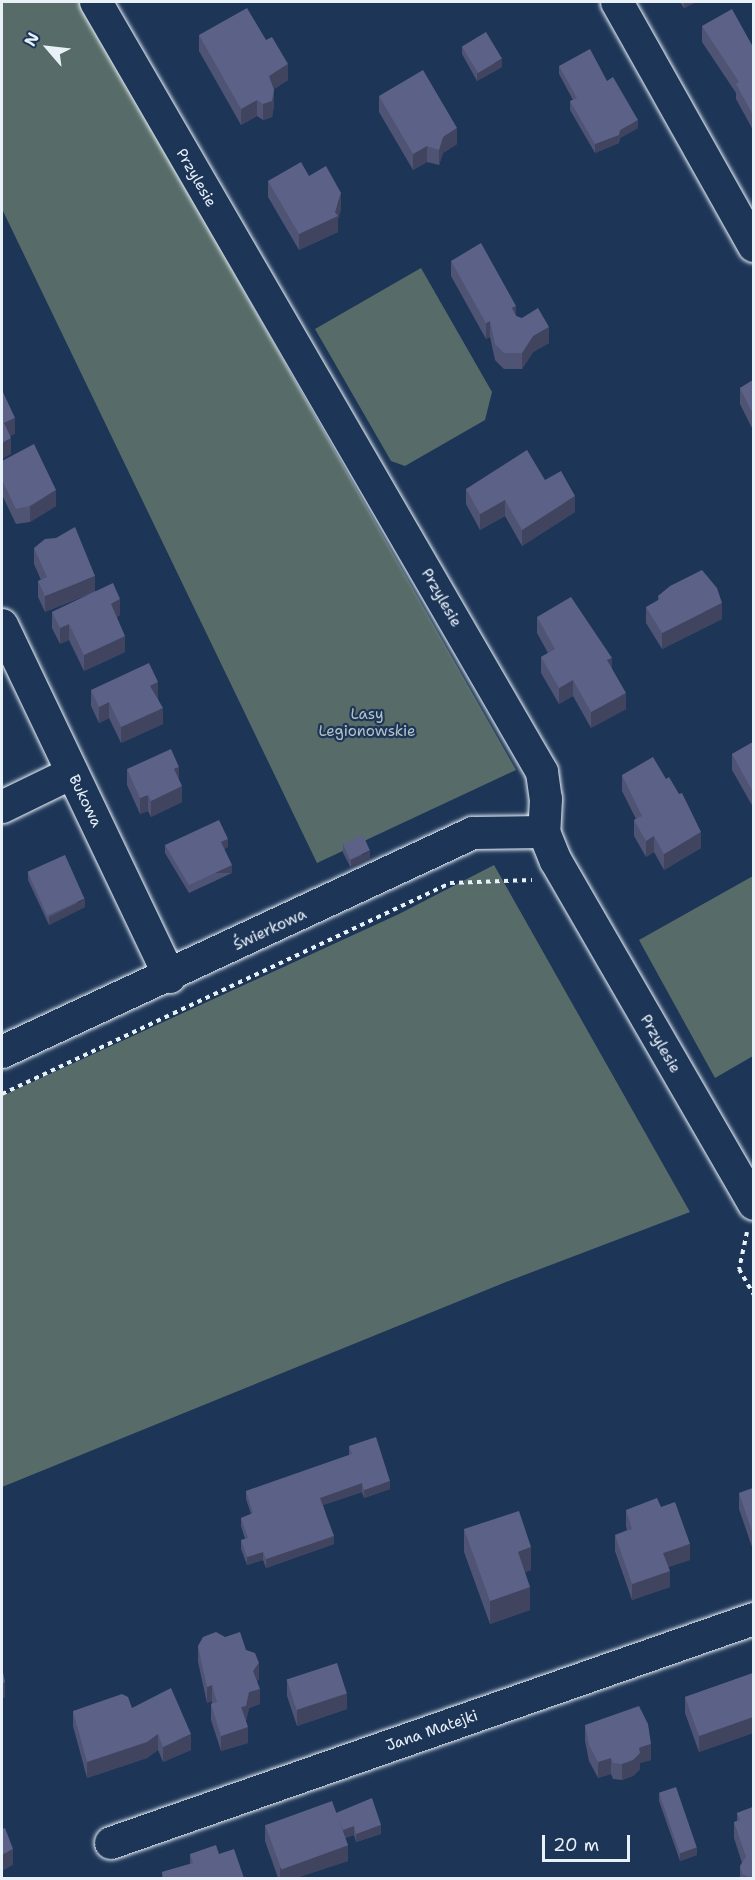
<!DOCTYPE html>
<meta charset="utf-8">
<style>
body{margin:0}
#map{position:relative;width:755px;height:1880px;overflow:hidden;background:#1d3557;font-family:"Shantell Sans",sans-serif}
div>[style]{position:absolute}
[style*='--x']{left:calc(var(--x)*1px);top:calc(var(--y)*1px);width:calc(var(--w)*1px);rotate:calc(var(--a)*1deg)}
.green>*{inset:0;background:#576c68}
.path>*{height:4px;margin-top:-2px;transform-origin:0;background:repeating-linear-gradient(90deg,#e8f1f8 0 4.5px,transparent 0 9px)}
.roads{filter:drop-shadow(0 0 2px #e8f1f8) drop-shadow(0 0 2px #e8f1f8)}
.minor>*{height:32px;margin:-16px;padding:0 16px;transform-origin:16px;border-radius:16px;background:#1d3557}
.wall>*{inset:0;background:#4f5374}
.shaded-wall>*{inset:0;background:#40445e;transform-origin:0 0}
.building>*{inset:0;background:#5c6187;transform-origin:0 0}
span{translate:-50% -50%;white-space:nowrap;text-align:center;line-height:1.15;-webkit-text-stroke:4.5px #1d3557;paint-order:stroke}
.street-label{font-size:15px;color:#e8f1f8}
.park-label{font-size:15px;color:#b5c2c6}
.frame{position:absolute;inset:0;border:3px solid #e8f1f8;pointer-events:none}
.north{position:absolute;left:18px;top:18px;width:60px;height:60px;-webkit-text-stroke:4px #1d3557;paint-order:stroke;rotate:298deg;font-size:16px;font-weight:700;line-height:24px;text-align:center;color:#e8f1f8}
.north::after{content:'';display:block;margin:auto;width:21px;height:27px;background:#e8f1f8;clip-path:polygon(50% 0,100% 100%,50% 72%,0 100%)}
.scale{position:absolute;left:542px;top:1835px;width:88px;height:27px;box-sizing:border-box;border:3px solid #e8f1f8;border-top:0;padding-left:8px;font-size:18px;line-height:21px;white-space:nowrap;color:#e8f1f8;-webkit-text-stroke:4px #1d3557;paint-order:stroke}
</style>
<div id="map">
<div class="green">
<i style="clip-path:polygon(2px 2px,80px 2px,516px 770px,317px 863px,2px 209px)"></i>
<i style="clip-path:polygon(421px 268px,492px 392px,485px 420px,405px 466px,391px 461px,315px 329px)"></i>
<i style="clip-path:polygon(494px 865px,690px 1212px,506px 1282px,2px 1487px,2px 1096px,399px 914px)"></i>
<i style="clip-path:polygon(753px 876px,753px 1056px,715px 1078px,639px 940px)"></i>
</div>
<div class="path">
<i style="--x:2;--y:1094;--w:495;--a:-25.2"></i>
<i style="--x:450;--y:883;--w:82;--a:-2.1"></i>
<i style="--x:747;--y:1232;--w:38;--a:102"></i>
<i style="--x:739;--y:1269;--w:30;--a:60"></i>
</div>
<div class="roads">
<div class="minor">
<i style="--x:96;--y:2;--w:890;--a:59.92"></i>
<i style="--x:542;--y:772;--w:27;--a:82"></i>
<i style="--x:546;--y:799;--w:33;--a:93"></i>
<i style="--x:544;--y:832;--w:31;--a:68"></i>
<i style="--x:556;--y:861;--w:396;--a:60"></i>
<i style="--x:617;--y:2;--w:280;--a:60.7"></i>
<i style="--x:2;--y:625;--w:390;--a:64.5"></i>
<i style="--x:2;--y:807;--w:78;--a:-25.9"></i>
<i style="--x:2;--y:1052;--w:519;--a:-24.94"></i>
<i style="--x:473;--y:833;--w:71;--a:-0.8"></i>
<i style="--x:111;--y:1843;--w:681;--a:-19.21"></i>
</div>
</div>
<div class="wall">
<i style="clip-path:polygon(680px 2px,696px 2px,684px 8px)"></i>
<i style="clip-path:polygon(702px 26px,753px 47px,753px 130px,736px 99px,736px 93px,702px 42px)"></i>
<i style="clip-path:polygon(199px 35px,288px 80px,274px 89px,274px 106px,272px 117px,263px 120px,257px 116px,241px 125px,199px 51px)"></i>
<i style="clip-path:polygon(462px 46px,502px 67px,477px 81px,462px 54px)"></i>
<i style="clip-path:polygon(559px 66px,607px 81px,638px 128px,620px 138px,619px 143px,595px 153px,570px 110px,570px 101px,573px 100px,559px 74px)"></i>
<i style="clip-path:polygon(379px 96px,457px 144px,443px 153px,439px 165px,427px 162px,413px 170px,379px 112px)"></i>
<i style="clip-path:polygon(309px 176px,341px 209px,338px 219px,338px 232px,299px 250px,268px 197px,268px 181px)"></i>
<i style="clip-path:polygon(451px 261px,549px 343px,533px 352px,522px 369px,504px 369px,495px 360px,490px 337px,486px 339px,451px 276px)"></i>
<i style="clip-path:polygon(753px 380px,753px 430px,740px 404px,740px 388px)"></i>
<i style="clip-path:polygon(2px 461px,56px 506px,30px 522px,16px 524px,2px 495px)"></i>
<i style="clip-path:polygon(545px 480px,575px 512px,522px 546px,505px 516px,480px 530px,466px 504px,466px 489px)"></i>
<i style="clip-path:polygon(34px 548px,95px 591px,120px 615px,117px 617px,125px 652px,84px 671px,69px 640px,60px 644px,52px 628px,52px 612px,92px 593px,45px 612px,38px 597px,38px 581px,41px 580px,34px 564px)"></i>
<i style="clip-path:polygon(658px 596px,722px 619px,662px 649px,646px 623px,646px 607px,658px 601px)"></i>
<i style="clip-path:polygon(537px 617px,612px 669px,626px 709px,591px 728px,573px 696px,559px 704px,541px 673px,541px 657px,548px 653px,537px 633px)"></i>
<i style="clip-path:polygon(91px 690px,158px 698px,158px 699px,163px 724px,121px 743px,109px 718px,99px 723px,91px 706px)"></i>
<i style="clip-path:polygon(753px 742px,753px 807px,732px 770px,732px 754px)"></i>
<i style="clip-path:polygon(127px 769px,179px 780px,182px 802px,151px 817px,148px 811px,140px 814px,127px 785px)"></i>
<i style="clip-path:polygon(622px 775px,701px 848px,664px 870px,654px 852px,646px 857px,634px 836px,634px 820px,636px 819px,622px 791px)"></i>
<i style="clip-path:polygon(343px 844px,370px 859px,351px 868px,343px 853px)"></i>
<i style="clip-path:polygon(165px 845px,228px 847px,224px 849px,232px 873px,189px 893px,165px 853px)"></i>
<i style="clip-path:polygon(28px 872px,85px 907px,49px 925px,28px 880px)"></i>
<i style="clip-path:polygon(349px 1446px,390px 1489px,364px 1498px,362px 1492px,323px 1505px,334px 1544px,266px 1568px,263px 1560px,247px 1565px,241px 1549px,241px 1540px,245px 1539px,241px 1526px,241px 1518px,251px 1514px,246px 1499px,246px 1491px,349px 1455px)"></i>
<i style="clip-path:polygon(753px 1488px,753px 1550px,739px 1509px,739px 1493px)"></i>
<i style="clip-path:polygon(661px 1507px,690px 1560px,668px 1567px,670px 1587px,632px 1600px,615px 1551px,615px 1535px,627px 1530px,626px 1526px,626px 1510px)"></i>
<i style="clip-path:polygon(464px 1529px,531px 1570px,525px 1572px,530px 1610px,490px 1624px,464px 1552px)"></i>
<i style="clip-path:polygon(198px 1646px,246px 1650px,259px 1679px,257px 1681px,260px 1704px,249px 1708px,246px 1721px,248px 1743px,221px 1751px,211px 1720px,211px 1704px,212px 1703px,212px 1701px,207px 1703px,198px 1662px)"></i>
<i style="clip-path:polygon(753px 1673px,753px 1733px,699px 1752px,685px 1713px,685px 1697px)"></i>
<i style="clip-path:polygon(287px 1680px,347px 1709px,297px 1726px,287px 1696px)"></i>
<i style="clip-path:polygon(132px 1708px,191px 1750px,163px 1762px,158px 1750px,147px 1758px,87px 1778px,73px 1726px,73px 1711px)"></i>
<i style="clip-path:polygon(585px 1725px,651px 1760px,640px 1763px,640px 1769px,633px 1776px,622px 1780px,613px 1779px,611px 1774px,598px 1778px,589px 1761px,585px 1741px)"></i>
<i style="clip-path:polygon(659px 1793px,697px 1855px,680px 1861px,659px 1801px)"></i>
<i style="clip-path:polygon(753px 1807px,753px 1878px,740px 1878px,740px 1866px,742px 1863px,734px 1838px,734px 1822px,737px 1821px,737px 1813px)"></i>
<i style="clip-path:polygon(336px 1813px,381px 1834px,356px 1842px,354px 1835px,345px 1838px,348px 1861px,296px 1878px,278px 1878px,265px 1841px,265px 1825px)"></i>
<i style="clip-path:polygon(190px 1854px,219px 1854px,244px 1878px,162px 1878px,162px 1872px,190px 1864px)"></i>
</div>
<div class="shaded-wall">
<i style="clip-path:polygon(684px 2px,696px 2px,684px 8px)"></i>
<i style="clip-path:polygon(502px 59px,502px 67px,477px 81px,477px 73px)"></i>
<i style="clip-path:polygon(288px 64px,288px 80px,269px 92px,269px 76px)"></i>
<i style="clip-path:polygon(274px 90px,274px 106px,272px 117px,263px 120px,263px 104px)"></i>
<i style="clip-path:polygon(257px 100px,257px 116px,241px 125px,241px 109px)"></i>
<i style="clip-path:polygon(638px 120px,638px 128px,620px 138px,619px 143px,595px 153px,595px 144px)"></i>
<i style="clip-path:polygon(457px 128px,457px 144px,443px 153px,439px 165px,439px 150px,443px 137px)"></i>
<i style="clip-path:polygon(427px 146px,427px 162px,413px 170px,413px 154px)"></i>
<i style="clip-path:polygon(341px 193px,341px 209px,338px 219px,338px 232px,299px 250px,299px 234px,335px 212px)"></i>
<i style="clip-path:polygon(516px 306px,516px 322px,512px 308px)"></i>
<i style="clip-path:polygon(490px 321px,490px 337px,486px 339px,486px 323px)"></i>
<i style="clip-path:polygon(549px 327px,549px 343px,533px 352px,522px 369px,522px 353px,533px 336px)"></i>
<i style="left:3px;top:336px;width:16px;height:1px;rotate:90deg"></i>
<i style="clip-path:polygon(15px 418px,15px 434px,4px 439px,4px 423px)"></i>
<i style="clip-path:polygon(11px 438px,11px 454px,2px 459px,2px 443px)"></i>
<i style="clip-path:polygon(56px 490px,56px 506px,30px 522px,30px 506px)"></i>
<i style="clip-path:polygon(575px 496px,575px 512px,522px 546px,522px 530px)"></i>
<i style="clip-path:polygon(505px 500px,505px 516px,480px 530px,480px 514px)"></i>
<i style="clip-path:polygon(95px 576px,95px 591px,45px 612px,45px 596px)"></i>
<i style="clip-path:polygon(120px 599px,120px 615px,111px 620px,111px 604px)"></i>
<i style="clip-path:polygon(722px 603px,722px 619px,662px 649px,662px 633px)"></i>
<i style="clip-path:polygon(69px 624px,69px 640px,60px 644px,60px 628px)"></i>
<i style="clip-path:polygon(125px 636px,125px 652px,84px 671px,84px 655px)"></i>
<i style="clip-path:polygon(612px 658px,612px 674px,607px 660px)"></i>
<i style="clip-path:polygon(573px 680px,573px 696px,559px 704px,559px 688px)"></i>
<i style="clip-path:polygon(158px 682px,158px 698px,150px 702px,150px 686px)"></i>
<i style="clip-path:polygon(626px 693px,626px 709px,591px 728px,591px 712px)"></i>
<i style="clip-path:polygon(109px 702px,109px 718px,99px 723px,99px 707px)"></i>
<i style="clip-path:polygon(163px 708px,163px 724px,121px 743px,121px 727px)"></i>
<i style="clip-path:polygon(179px 767px,179px 783px,174px 769px)"></i>
<i style="clip-path:polygon(182px 786px,182px 802px,151px 817px,151px 801px)"></i>
<i style="clip-path:polygon(148px 795px,148px 811px,140px 814px,140px 798px)"></i>
<i style="clip-path:polygon(701px 832px,701px 848px,664px 870px,664px 854px)"></i>
<i style="clip-path:polygon(654px 836px,654px 852px,646px 857px,646px 841px)"></i>
<i style="clip-path:polygon(228px 839px,228px 847px,221px 850px,221px 842px)"></i>
<i style="clip-path:polygon(370px 851px,370px 859px,351px 868px,351px 860px)"></i>
<i style="left:232px;top:865px;width:8px;height:47px;rotate:90deg"></i>
<i style="clip-path:polygon(85px 899px,85px 907px,49px 925px,49px 917px)"></i>
<i style="clip-path:polygon(390px 1481px,390px 1489px,364px 1498px,364px 1490px)"></i>
<i style="clip-path:polygon(362px 1483px,362px 1492px,320px 1506px,320px 1498px)"></i>
<i style="clip-path:polygon(334px 1536px,334px 1544px,266px 1568px,266px 1559px)"></i>
<i style="clip-path:polygon(690px 1544px,690px 1560px,663px 1569px,663px 1553px)"></i>
<i style="clip-path:polygon(531px 1547px,531px 1570px,518px 1575px,518px 1552px)"></i>
<i style="clip-path:polygon(263px 1552px,263px 1560px,247px 1565px,247px 1557px)"></i>
<i style="clip-path:polygon(670px 1571px,670px 1587px,632px 1600px,632px 1584px)"></i>
<i style="clip-path:polygon(530px 1587px,530px 1610px,490px 1624px,490px 1601px)"></i>
<i style="clip-path:polygon(259px 1663px,259px 1679px,253px 1687px,253px 1671px)"></i>
<i style="left:5px;top:1682px;width:16px;height:3px;rotate:90deg"></i>
<i style="clip-path:polygon(212px 1685px,212px 1701px,207px 1703px,207px 1687px)"></i>
<i style="clip-path:polygon(260px 1689px,260px 1704px,249px 1708px,246px 1721px,241px 1707px,249px 1692px)"></i>
<i style="clip-path:polygon(347px 1693px,347px 1709px,297px 1726px,297px 1710px)"></i>
<i style="clip-path:polygon(753px 1717px,753px 1733px,699px 1752px,699px 1736px)"></i>
<i style="clip-path:polygon(248px 1727px,248px 1743px,221px 1751px,221px 1736px)"></i>
<i style="clip-path:polygon(158px 1734px,158px 1750px,147px 1758px,87px 1778px,87px 1762px)"></i>
<i style="clip-path:polygon(191px 1734px,191px 1750px,163px 1762px,163px 1747px)"></i>
<i style="clip-path:polygon(651px 1744px,651px 1760px,640px 1763px,640px 1769px,633px 1776px,622px 1780px,622px 1764px,639px 1748px)"></i>
<i style="clip-path:polygon(611px 1758px,611px 1774px,598px 1778px,598px 1762px)"></i>
<i style="clip-path:polygon(381px 1825px,381px 1834px,356px 1842px,356px 1834px)"></i>
<i style="clip-path:polygon(354px 1826px,354px 1835px,340px 1839px,340px 1831px)"></i>
<i style="clip-path:polygon(348px 1845px,348px 1861px,296px 1878px,280px 1878px,280px 1868px)"></i>
<i style="clip-path:polygon(697px 1847px,697px 1855px,680px 1861px,680px 1853px)"></i>
<i style="clip-path:polygon(13px 1849px,13px 1865px,2px 1871px,2px 1855px)"></i>
</div>
<div class="building">
<i style="clip-path:polygon(247px 8px,266px 40px,272px 37px,288px 64px,269px 76px,274px 90px,272px 101px,263px 104px,257px 100px,241px 109px,199px 35px)"></i>
<i style="clip-path:polygon(732px 9px,753px 47px,753px 115px,736px 84px,739px 82px,702px 26px)"></i>
<i style="left:486px;top:32px;width:31px;height:28px;rotate:59deg"></i>
<i style="clip-path:polygon(590px 49px,607px 81px,613px 77px,638px 120px,620px 130px,619px 135px,595px 144px,570px 101px,577px 98px,559px 66px)"></i>
<i style="clip-path:polygon(423px 70px,457px 128px,443px 137px,439px 150px,427px 146px,413px 154px,379px 96px)"></i>
<i style="clip-path:polygon(301px 162px,309px 176px,326px 166px,341px 193px,335px 212px,338px 216px,299px 234px,268px 181px)"></i>
<i style="clip-path:polygon(481px 243px,516px 306px,512px 308px,516px 316px,522px 318px,538px 308px,549px 327px,533px 336px,522px 353px,504px 353px,495px 344px,490px 321px,486px 323px,451px 261px)"></i>
<i style="clip-path:polygon(753px 380px,753px 414px,740px 388px)"></i>
<i style="clip-path:polygon(2px 390px,15px 418px,4px 423px,11px 438px,2px 443px)"></i>
<i style="clip-path:polygon(34px 444px,56px 490px,30px 506px,16px 509px,2px 480px,2px 461px)"></i>
<i style="clip-path:polygon(527px 450px,545px 480px,561px 471px,575px 496px,522px 530px,505px 500px,480px 514px,466px 489px)"></i>
<i style="clip-path:polygon(75px 527px,95px 576px,45px 596px,38px 581px,47px 577px,34px 548px,45px 539px,56px 538px)"></i>
<i style="clip-path:polygon(702px 570px,717px 588px,722px 603px,662px 633px,646px 607px,660px 599px,658px 596px,670px 586px)"></i>
<i style="clip-path:polygon(113px 583px,120px 599px,111px 604px,125px 636px,84px 655px,69px 624px,60px 628px,52px 612px)"></i>
<i style="clip-path:polygon(571px 597px,612px 658px,607px 660px,626px 693px,591px 712px,573px 680px,559px 688px,541px 657px,555px 649px,537px 617px)"></i>
<i style="clip-path:polygon(149px 663px,158px 682px,150px 686px,163px 708px,121px 727px,109px 702px,99px 707px,91px 690px)"></i>
<i style="clip-path:polygon(753px 742px,753px 792px,732px 754px)"></i>
<i style="clip-path:polygon(171px 749px,179px 767px,174px 769px,182px 786px,151px 801px,148px 795px,140px 798px,127px 769px)"></i>
<i style="clip-path:polygon(653px 757px,666px 779px,669px 777px,679px 794px,682px 793px,701px 832px,664px 854px,654px 836px,646px 841px,634px 820px,642px 816px,622px 775px)"></i>
<i style="clip-path:polygon(219px 820px,228px 839px,221px 842px,232px 865px,189px 885px,165px 845px)"></i>
<i style="left:363px;top:835px;width:17px;height:22px;rotate:66deg"></i>
<i style="left:65px;top:855px;width:48px;height:41px;rotate:66deg"></i>
<i style="clip-path:polygon(376px 1437px,390px 1481px,364px 1490px,362px 1483px,320px 1498px,334px 1536px,266px 1559px,263px 1552px,247px 1557px,241px 1540px,248px 1538px,241px 1518px,253px 1513px,246px 1491px,352px 1454px,349px 1446px)"></i>
<i style="clip-path:polygon(753px 1488px,753px 1534px,739px 1493px)"></i>
<i style="clip-path:polygon(657px 1498px,661px 1507px,675px 1502px,690px 1544px,663px 1553px,670px 1571px,632px 1584px,615px 1535px,632px 1529px,626px 1510px)"></i>
<i style="clip-path:polygon(519px 1511px,531px 1547px,518px 1552px,530px 1587px,490px 1601px,464px 1529px)"></i>
<i style="clip-path:polygon(216px 1632px,225px 1637px,240px 1632px,246px 1650px,255px 1653px,259px 1663px,253px 1671px,260px 1689px,249px 1692px,246px 1706px,241px 1707px,248px 1727px,221px 1736px,211px 1704px,217px 1702px,212px 1685px,207px 1687px,198px 1646px,203px 1637px)"></i>
<i style="left:337px;top:1663px;width:32px;height:53px;rotate:72deg"></i>
<i style="clip-path:polygon(2px 1667px,5px 1682px,2px 1683px)"></i>
<i style="clip-path:polygon(753px 1673px,753px 1717px,699px 1736px,685px 1697px)"></i>
<i style="clip-path:polygon(171px 1688px,191px 1734px,163px 1747px,158px 1734px,147px 1742px,87px 1762px,73px 1711px,122px 1694px,128px 1697px,132px 1708px)"></i>
<i style="clip-path:polygon(639px 1706px,648px 1724px,651px 1744px,639px 1748px,640px 1753px,633px 1760px,622px 1764px,613px 1763px,611px 1758px,598px 1762px,589px 1745px,585px 1725px)"></i>
<i style="left:676px;top:1787px;width:64px;height:18px;rotate:71deg"></i>
<i style="clip-path:polygon(372px 1798px,381px 1825px,356px 1834px,354px 1826px,343px 1830px,336px 1813px)"></i>
<i style="left:332px;top:1801px;width:47px;height:71px;rotate:70deg"></i>
<i style="clip-path:polygon(753px 1807px,753px 1876px,750px 1877px,742px 1874px,740px 1866px,746px 1857px,734px 1822px,740px 1820px,737px 1813px)"></i>
<i style="clip-path:polygon(5px 1828px,13px 1849px,2px 1855px,2px 1829px)"></i>
<i style="clip-path:polygon(216px 1845px,219px 1854px,234px 1849px,244px 1878px,164px 1878px,162px 1872px,193px 1863px,190px 1854px)"></i>
</div>
<div class="street-label">
<span style="left:196px;top:178px;rotate:60deg">Przylesie</span>
<span style="left:441px;top:598px;rotate:60deg">Przylesie</span>
<span style="left:85px;top:801px;rotate:64deg">Bukowa</span>
<span style="left:270px;top:930px;rotate:-25deg">Świerkowa</span>
<span style="left:660px;top:1044px;rotate:60deg">Przylesie</span>
<span style="left:432px;top:1731px;rotate:-19deg">Jana Matejki</span>
</div>
<div class="park-label">
<span style="left:367px;top:723px">Lasy<br>Legionowskie</span>
</div>
<div class="frame"></div>
<div class="north">N</div>
<div class="scale">20 m</div>
</div>
